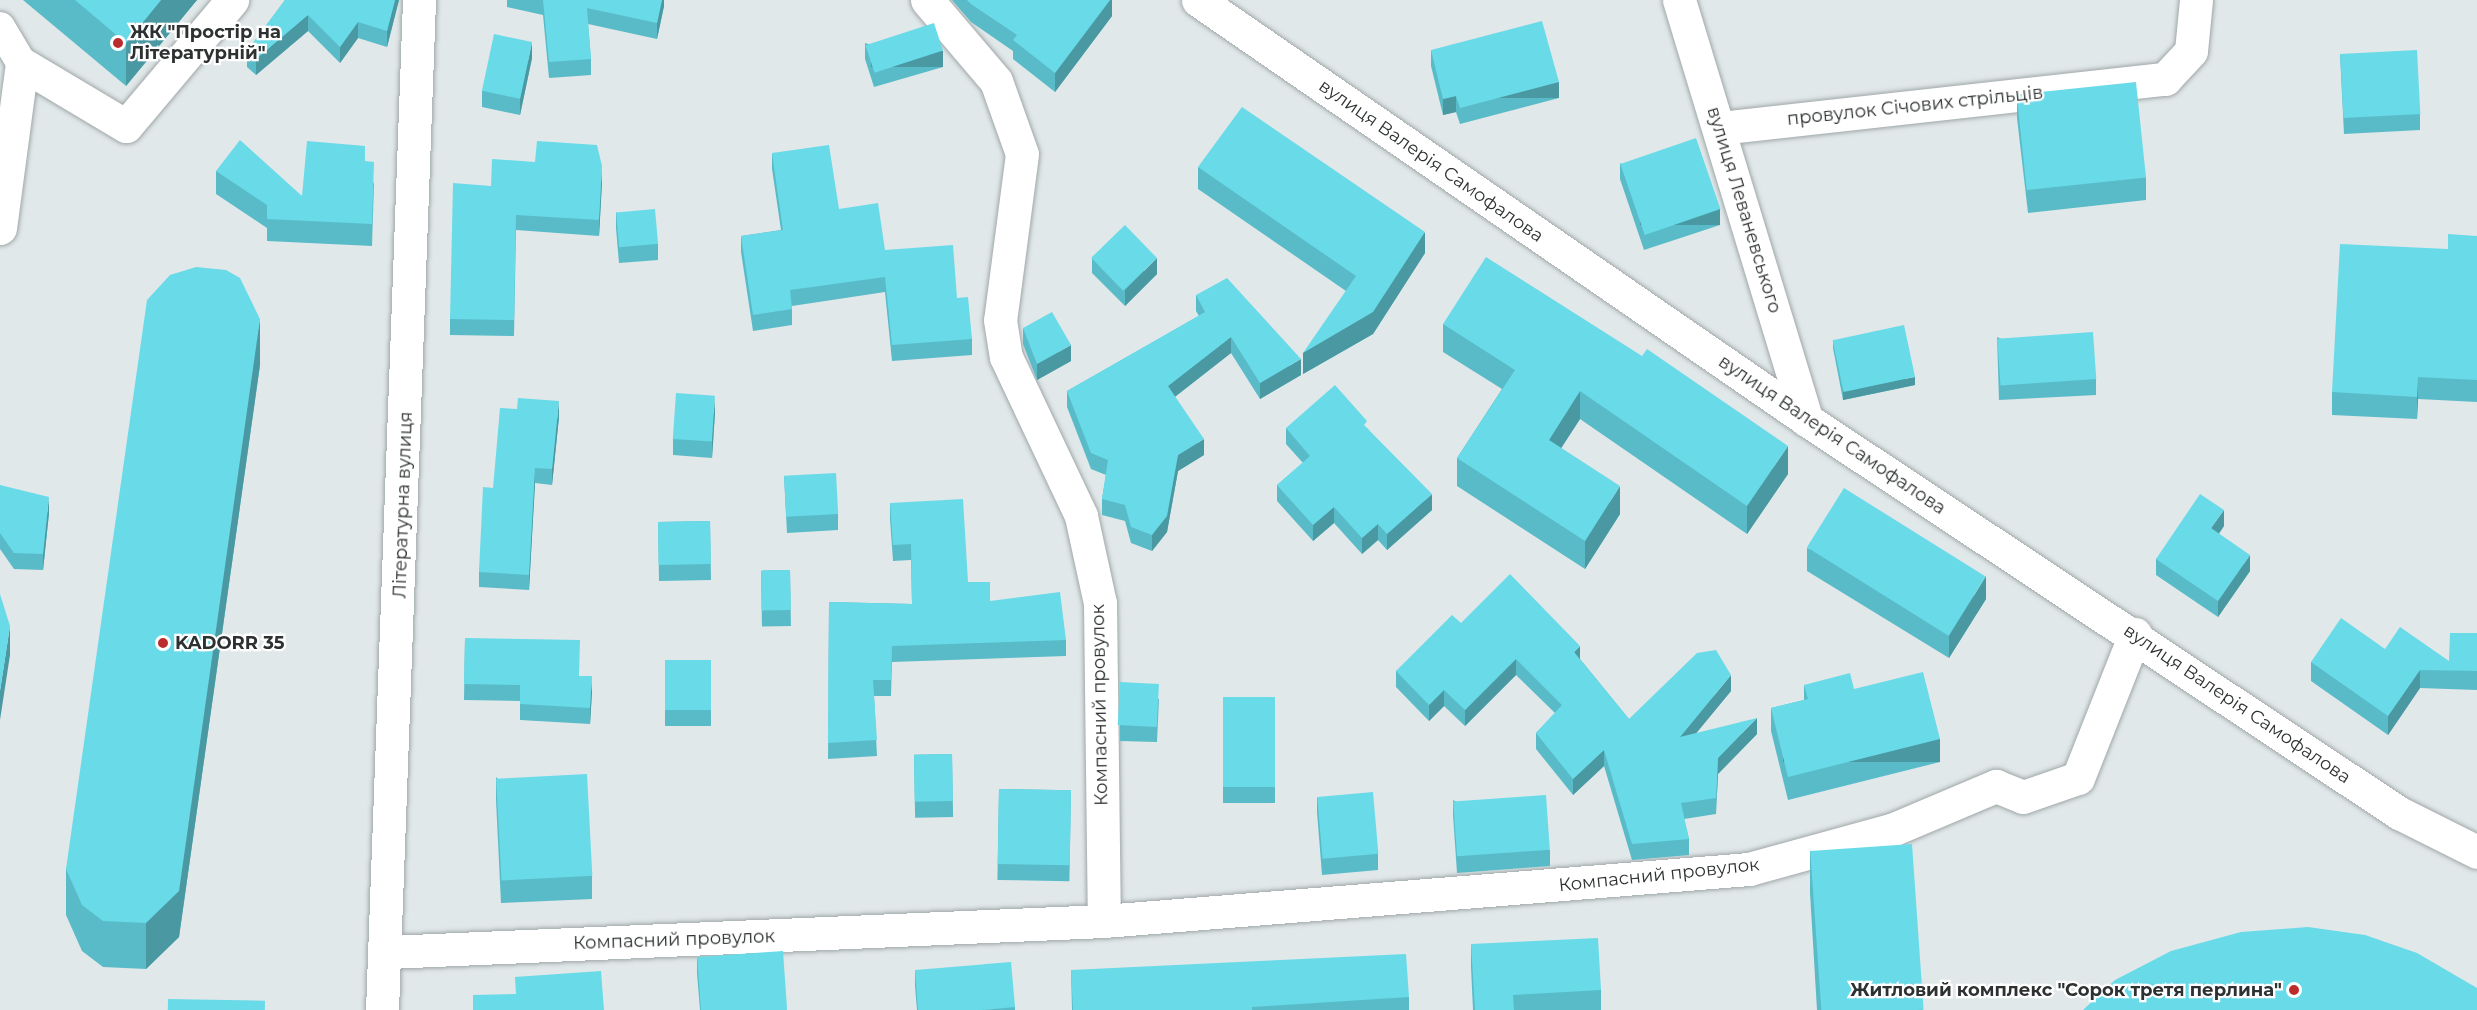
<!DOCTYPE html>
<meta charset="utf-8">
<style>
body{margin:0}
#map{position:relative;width:2477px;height:1010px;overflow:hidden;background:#e1e8e9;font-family:Montserrat,sans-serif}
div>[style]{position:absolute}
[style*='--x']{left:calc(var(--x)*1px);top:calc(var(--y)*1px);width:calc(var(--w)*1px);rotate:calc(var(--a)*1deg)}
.roads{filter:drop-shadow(0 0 2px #a0a7a8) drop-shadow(0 0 2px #a0a7a8)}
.pedestrian>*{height:30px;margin:-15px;padding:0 15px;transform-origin:15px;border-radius:15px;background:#fff}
.minor>*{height:33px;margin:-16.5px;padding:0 16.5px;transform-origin:16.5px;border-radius:16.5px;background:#fff}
.tertiary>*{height:33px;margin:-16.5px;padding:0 16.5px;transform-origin:16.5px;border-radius:16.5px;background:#fff}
.wall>*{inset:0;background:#5abbc8;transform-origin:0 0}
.shaded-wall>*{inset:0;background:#4a99a2;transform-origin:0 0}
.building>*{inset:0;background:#69dae8;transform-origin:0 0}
.dots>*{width:16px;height:16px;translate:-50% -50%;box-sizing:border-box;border:3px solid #fff;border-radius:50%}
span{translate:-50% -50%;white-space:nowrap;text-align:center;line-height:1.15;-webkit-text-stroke:4.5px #fff;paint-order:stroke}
.poi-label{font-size:18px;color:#2e3131;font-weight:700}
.left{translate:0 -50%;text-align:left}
.right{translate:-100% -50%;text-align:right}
.street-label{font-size:18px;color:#2e3131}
</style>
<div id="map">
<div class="roads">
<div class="pedestrian">
<i style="--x:0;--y:27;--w:43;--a:59.3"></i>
</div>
<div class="minor">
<i style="--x:927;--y:0;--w:106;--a:49.6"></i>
<i style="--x:996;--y:81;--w:77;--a:70.4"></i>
<i style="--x:1022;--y:154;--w:167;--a:97.5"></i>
<i style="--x:1000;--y:320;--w:37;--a:81"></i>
<i style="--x:1006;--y:357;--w:176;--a:64.7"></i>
<i style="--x:1081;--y:516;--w:89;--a:77.7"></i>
<i style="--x:1100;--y:603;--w:318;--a:89.3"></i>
<i style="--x:1679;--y:0;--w:439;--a:73.1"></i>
<i style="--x:1719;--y:128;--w:449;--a:-6.3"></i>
<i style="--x:2165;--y:79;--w:38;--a:-47"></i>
<i style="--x:2191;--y:51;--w:51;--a:-84.4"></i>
<i style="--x:0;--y:228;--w:165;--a:-82.4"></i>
<i style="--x:22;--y:64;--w:121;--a:30.8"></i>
<i style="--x:126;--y:126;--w:165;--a:-49.9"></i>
<i style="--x:388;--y:952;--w:717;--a:-2.48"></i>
<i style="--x:1104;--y:921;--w:647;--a:-4.61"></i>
<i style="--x:1749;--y:869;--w:150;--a:-15.4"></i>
<i style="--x:1894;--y:829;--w:111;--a:-22.9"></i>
<i style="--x:1996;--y:786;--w:29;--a:22"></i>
<i style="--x:2023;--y:797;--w:58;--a:-19.1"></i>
<i style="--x:2078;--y:778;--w:155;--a:-68.4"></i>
<i style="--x:382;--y:1010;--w:1011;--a:-87.9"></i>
</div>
<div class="tertiary">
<i style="--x:1198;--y:0;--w:740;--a:34.59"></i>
<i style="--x:1807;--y:420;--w:711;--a:33.58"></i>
<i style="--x:2399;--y:813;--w:87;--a:26.6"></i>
</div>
</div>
<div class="wall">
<i style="clip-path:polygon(23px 0,197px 0,126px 86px)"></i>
<i style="clip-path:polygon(285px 0,399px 0,387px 47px,358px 38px,340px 63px,308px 31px,256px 75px,247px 67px,247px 51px)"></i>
<i style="clip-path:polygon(507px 0,664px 0,664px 6px,657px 39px,588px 24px,591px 59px,591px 75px,549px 78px,543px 15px,507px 7px)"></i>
<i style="clip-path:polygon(952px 0,1112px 0,1112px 16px,1055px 92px,1013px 59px,1013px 51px,971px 22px)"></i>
<i style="clip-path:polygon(865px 43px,943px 67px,874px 87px,865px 59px)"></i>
<i style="clip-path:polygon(1431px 50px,1559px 98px,1460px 124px,1456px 112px,1443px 115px,1431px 66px)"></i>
<i style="clip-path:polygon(2340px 54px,2420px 114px,2420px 130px,2344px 134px)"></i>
<i style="clip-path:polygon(532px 58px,520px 115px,482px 107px,482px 91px)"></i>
<i style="clip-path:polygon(2017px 95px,2146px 177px,2146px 200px,2028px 213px,2017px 118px)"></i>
<i style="clip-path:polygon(772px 153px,839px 209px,885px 250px,957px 298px,972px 339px,972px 355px,892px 361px,885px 292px,792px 306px,792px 325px,753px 331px,741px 252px,741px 236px,781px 230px,772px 169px)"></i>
<i style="clip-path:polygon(365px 161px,374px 184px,372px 246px,267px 241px,267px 228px,216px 194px,216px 171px,302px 196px)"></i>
<i style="clip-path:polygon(1620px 163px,1720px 225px,1644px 250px,1620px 179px)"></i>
<i style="clip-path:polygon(1198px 167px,1425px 253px,1373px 334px,1303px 374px,1346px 291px,1198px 189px)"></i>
<i style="clip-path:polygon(602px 182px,599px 236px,516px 230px,514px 336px,450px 335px,450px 319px,491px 186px)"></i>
<i style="clip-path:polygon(616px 212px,658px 244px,658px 260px,619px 263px,616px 228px)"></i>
<i style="clip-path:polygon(2477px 236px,2477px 402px,2418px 399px,2417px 419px,2332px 415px,2332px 392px,2448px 249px)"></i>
<i style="clip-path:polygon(1092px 258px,1157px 274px,1125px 306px,1092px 273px)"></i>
<i style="clip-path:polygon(1196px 295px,1301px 375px,1260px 399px,1231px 353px,1175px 397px,1204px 455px,1178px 471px,1167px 532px,1152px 551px,1131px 543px,1125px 521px,1102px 515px,1102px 499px,1106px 475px,1091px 469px,1067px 407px,1067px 391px,1199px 316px,1196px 311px)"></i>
<i style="clip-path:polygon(1443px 324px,1788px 474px,1747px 534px,1580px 419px,1561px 448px,1620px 514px,1585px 569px,1457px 486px,1457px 458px,1502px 389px,1443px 352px)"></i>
<i style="clip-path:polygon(1023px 328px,1071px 361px,1037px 380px,1023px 344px)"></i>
<i style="clip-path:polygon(1997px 337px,2096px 379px,2096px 395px,1999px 400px)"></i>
<i style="clip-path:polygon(1833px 340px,1915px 385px,1843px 400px,1833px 348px)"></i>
<i style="clip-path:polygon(260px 365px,179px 937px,146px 969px,103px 967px,82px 951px,66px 915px,66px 869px)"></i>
<i style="clip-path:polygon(715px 412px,712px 458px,673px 455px,673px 439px)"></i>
<i style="clip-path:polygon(559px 417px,552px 485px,535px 483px,529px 590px,479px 587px,479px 572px,493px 488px)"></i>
<i style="clip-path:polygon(1286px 428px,1367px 428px,1432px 510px,1387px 550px,1378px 540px,1362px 554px,1334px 523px,1313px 541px,1277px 501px,1277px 485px,1303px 463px,1286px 444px)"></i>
<i style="clip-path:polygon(784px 476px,838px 514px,838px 530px,787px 533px)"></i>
<i style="clip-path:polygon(0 485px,49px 513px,43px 570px,14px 569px,0 549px)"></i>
<i style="clip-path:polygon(890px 503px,968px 582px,990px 601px,1066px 640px,1066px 656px,892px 662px,891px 696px,874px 696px,877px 756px,828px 759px,829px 602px,912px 604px,911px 560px,893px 561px,890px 519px)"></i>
<i style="left:710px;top:521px;width:59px;height:52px;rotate:89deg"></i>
<i style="clip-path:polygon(2224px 526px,2219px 534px,2250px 571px,2218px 617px,2156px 575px,2156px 559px)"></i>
<i style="clip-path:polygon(1807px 548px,1986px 599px,1949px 658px,1807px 571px)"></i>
<i style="left:790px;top:570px;width:56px;height:29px;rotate:89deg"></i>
<i style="clip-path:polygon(1461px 623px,1580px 659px,1629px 719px,1731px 691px,1696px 733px,1757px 734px,1718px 774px,1716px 814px,1684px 819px,1689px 839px,1689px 855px,1632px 860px,1604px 766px,1573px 795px,1536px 749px,1536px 733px,1555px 713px,1516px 675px,1465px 726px,1444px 706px,1429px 721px,1396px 687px,1396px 671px)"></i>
<i style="clip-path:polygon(2477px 633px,2477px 690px,2420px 688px,2388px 735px,2311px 681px,2311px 662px,2385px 649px,2449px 661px)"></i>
<i style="clip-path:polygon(465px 638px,579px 676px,592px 692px,590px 724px,520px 720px,520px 701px,464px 700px)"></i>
<i style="left:665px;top:660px;width:46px;height:66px"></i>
<i style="clip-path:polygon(1120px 682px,1159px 699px,1157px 742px,1120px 741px)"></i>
<i style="clip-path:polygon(1804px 685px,1854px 689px,1940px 762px,1788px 800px,1771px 731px,1771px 708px,1804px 700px)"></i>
<i style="left:1223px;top:697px;width:52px;height:106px"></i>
<i style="left:952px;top:754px;width:63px;height:38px;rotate:89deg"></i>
<i style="clip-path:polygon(496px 777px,592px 876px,592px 899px,501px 903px,496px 800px)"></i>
<i style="left:999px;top:789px;width:72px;height:91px;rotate:1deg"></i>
<i style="clip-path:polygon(1317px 797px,1378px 854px,1378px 870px,1322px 875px,1317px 812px)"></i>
<i style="clip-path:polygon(1453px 800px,1550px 850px,1550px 866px,1457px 873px,1453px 815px)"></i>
<i style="clip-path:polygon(1810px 850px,1923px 1010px,1817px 1010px,1810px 893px)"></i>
<i style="clip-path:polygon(1471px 944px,1601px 990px,1601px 1010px,1473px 1010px,1471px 967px)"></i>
<i style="clip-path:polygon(697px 957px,787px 1010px,700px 1010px,697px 973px)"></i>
<i style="clip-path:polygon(915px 970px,1015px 1007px,1015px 1010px,917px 1010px,915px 986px)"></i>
<i style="clip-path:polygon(1071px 970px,1409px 997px,1409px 1010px,1072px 1010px)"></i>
</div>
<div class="shaded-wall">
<i style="clip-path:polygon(161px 0,197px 0,126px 86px,126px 43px)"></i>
<i style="clip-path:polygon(395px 0,399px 0,387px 47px,387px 31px)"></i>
<i style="clip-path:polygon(662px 0,664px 0,664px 6px,657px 39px,657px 23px)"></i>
<i style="clip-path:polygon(1110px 0,1112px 0,1112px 16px,1055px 92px,1055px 73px)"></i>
<i style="clip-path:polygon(308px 15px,308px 31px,256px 75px,256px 59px)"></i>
<i style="clip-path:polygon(358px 22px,358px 38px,340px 63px,340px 47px)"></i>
<i style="clip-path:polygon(532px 42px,532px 58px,520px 115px,520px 99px)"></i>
<i style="left:943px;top:51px;width:16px;height:72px;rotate:90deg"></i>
<i style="left:1559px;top:82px;width:16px;height:102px;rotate:90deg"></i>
<i style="clip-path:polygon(1456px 96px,1456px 112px,1443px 115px,1443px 99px)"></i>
<i style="clip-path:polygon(602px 166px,602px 182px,599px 236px,599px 220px)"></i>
<i style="left:1720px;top:209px;width:16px;height:80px;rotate:90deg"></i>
<i style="clip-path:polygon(1425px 232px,1425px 253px,1373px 334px,1303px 374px,1303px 353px)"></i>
<i style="clip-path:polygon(1157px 258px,1157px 274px,1125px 306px,1125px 290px)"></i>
<i style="clip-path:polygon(260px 319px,260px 365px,179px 937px,146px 969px,146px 923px)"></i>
<i style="clip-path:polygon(1231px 337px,1231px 353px,1168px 402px,1168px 386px)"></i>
<i style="clip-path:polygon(1071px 345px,1071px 361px,1037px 380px,1037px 364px)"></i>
<i style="clip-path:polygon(1301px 359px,1301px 375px,1260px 399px,1260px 383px)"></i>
<i style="clip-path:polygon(1915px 377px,1915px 385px,1843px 400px,1843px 391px)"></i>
<i style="clip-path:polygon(2418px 377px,2418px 399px,2417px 419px,2417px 397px)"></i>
<i style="clip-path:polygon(1580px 391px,1580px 419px,1549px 467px,1549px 440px)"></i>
<i style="clip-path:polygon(715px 396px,715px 412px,712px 458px,712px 442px)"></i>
<i style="clip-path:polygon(559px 401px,559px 417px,552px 485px,552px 469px)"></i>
<i style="clip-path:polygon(1204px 439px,1204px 455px,1178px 471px,1167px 532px,1152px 551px,1152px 535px,1178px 455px)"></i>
<i style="clip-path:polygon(1788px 446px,1788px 474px,1747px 534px,1747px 506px)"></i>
<i style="clip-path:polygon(535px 468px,535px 483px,529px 590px,529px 575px)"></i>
<i style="clip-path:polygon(1620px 486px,1620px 514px,1585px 569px,1585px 541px)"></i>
<i style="clip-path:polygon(1432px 494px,1432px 510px,1387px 550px,1387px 534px)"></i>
<i style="clip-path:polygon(49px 497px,49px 513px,43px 570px,43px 554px)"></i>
<i style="clip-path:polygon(1334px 507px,1334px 523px,1313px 541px,1313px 525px)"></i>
<i style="clip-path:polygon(2224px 510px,2224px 526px,2211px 544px,2211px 528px)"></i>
<i style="clip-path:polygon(1378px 524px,1378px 540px,1362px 554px,1362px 538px)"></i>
<i style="clip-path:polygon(2250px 555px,2250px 571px,2218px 617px,2218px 601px)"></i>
<i style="clip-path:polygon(1986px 576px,1986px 599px,1949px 658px,1949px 636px)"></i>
<i style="clip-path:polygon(10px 626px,10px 655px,0 720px,0 691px)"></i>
<i style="clip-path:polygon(1580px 646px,1580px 662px,1574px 652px)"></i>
<i style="clip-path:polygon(1516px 659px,1516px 675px,1465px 726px,1465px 710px)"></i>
<i style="clip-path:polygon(2420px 670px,2420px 688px,2388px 735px,2388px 716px)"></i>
<i style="clip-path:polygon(1731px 675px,1731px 691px,1680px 753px,1680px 737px)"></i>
<i style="clip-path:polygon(592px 676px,592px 692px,590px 724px,590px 708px)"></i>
<i style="clip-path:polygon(1444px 690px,1444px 706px,1429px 721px,1429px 705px)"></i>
<i style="clip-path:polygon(1757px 718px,1757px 734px,1718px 774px,1716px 814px,1718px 758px)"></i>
<i style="left:1940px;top:739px;width:23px;height:157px;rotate:90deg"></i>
<i style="clip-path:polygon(1604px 750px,1604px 766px,1573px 795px,1573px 779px)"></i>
</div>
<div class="building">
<i style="clip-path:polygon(75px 0,161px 0,126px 43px)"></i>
<i style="clip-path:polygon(285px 0,395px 0,387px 31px,358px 22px,340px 47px,308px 15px,256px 59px,247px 51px)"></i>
<i style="clip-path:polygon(543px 0,662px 0,657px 23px,587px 8px,591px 59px,549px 62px)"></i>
<i style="clip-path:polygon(967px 0,1110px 0,1055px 73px,1013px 40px,1017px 35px,971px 4px)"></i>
<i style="clip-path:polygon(1542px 21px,1559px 82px,1460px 108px,1456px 96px,1443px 99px,1431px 50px)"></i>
<i style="left:934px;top:23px;width:29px;height:72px;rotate:72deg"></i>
<i style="left:494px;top:34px;width:39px;height:58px;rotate:12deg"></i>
<i style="left:2417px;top:50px;width:64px;height:77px;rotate:87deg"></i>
<i style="left:2136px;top:82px;width:96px;height:120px;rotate:84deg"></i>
<i style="clip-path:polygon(1242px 107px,1425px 232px,1373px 312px,1303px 353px,1356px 276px,1198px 167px)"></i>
<i style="left:1696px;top:138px;width:75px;height:80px;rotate:71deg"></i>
<i style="clip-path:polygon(240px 140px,302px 196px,307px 141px,365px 146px,365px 161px,374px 162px,372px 224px,267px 219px,267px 205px,216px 171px)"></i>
<i style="clip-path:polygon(537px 141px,597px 145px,602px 166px,599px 220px,516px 215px,514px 320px,450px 319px,453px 183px,491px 186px,492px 159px,535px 162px)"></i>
<i style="clip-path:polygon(829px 145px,839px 209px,878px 203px,885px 250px,953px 245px,957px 298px,968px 297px,972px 339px,892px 345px,885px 277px,790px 290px,792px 309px,753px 315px,741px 236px,783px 230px,772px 153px)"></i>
<i style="left:655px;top:209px;width:35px;height:39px;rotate:85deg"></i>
<i style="left:1125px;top:225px;width:46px;height:47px;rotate:46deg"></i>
<i style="clip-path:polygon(2448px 234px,2477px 236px,2477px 380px,2418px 377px,2417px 397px,2332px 392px,2340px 244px,2448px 249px)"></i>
<i style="clip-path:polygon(1486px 257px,1642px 356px,1647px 349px,1788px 446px,1747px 506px,1580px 391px,1549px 440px,1620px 486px,1585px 541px,1457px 458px,1515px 370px,1443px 324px)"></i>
<i style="clip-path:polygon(196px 267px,226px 270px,240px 278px,260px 319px,179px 891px,146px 923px,103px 921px,82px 905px,66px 869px,147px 300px,170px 275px)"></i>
<i style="clip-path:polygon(1227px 278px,1301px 359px,1260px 383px,1231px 337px,1168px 386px,1204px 439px,1178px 455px,1167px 516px,1152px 535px,1131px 527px,1125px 505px,1102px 499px,1108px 460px,1091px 453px,1067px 391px,1205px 312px,1196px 295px)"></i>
<i style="clip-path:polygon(1052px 312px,1071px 345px,1037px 364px,1023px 328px)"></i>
<i style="left:1904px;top:325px;width:53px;height:73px;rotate:78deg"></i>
<i style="left:2093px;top:332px;width:47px;height:96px;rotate:86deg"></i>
<i style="clip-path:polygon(1335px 385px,1367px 421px,1364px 425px,1432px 494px,1387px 534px,1378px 524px,1362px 538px,1334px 507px,1313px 525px,1277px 485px,1310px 456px,1286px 428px)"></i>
<i style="left:676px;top:393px;width:39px;height:46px;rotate:4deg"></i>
<i style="clip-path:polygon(518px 398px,559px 401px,552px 469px,535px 468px,529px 575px,479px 572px,483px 487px,493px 488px,500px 408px,517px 409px)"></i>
<i style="left:836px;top:473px;width:41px;height:52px;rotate:87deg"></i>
<i style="clip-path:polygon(0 485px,49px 497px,43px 554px,14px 553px,0 533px)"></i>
<i style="left:1844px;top:488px;width:167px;height:70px;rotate:32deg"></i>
<i style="clip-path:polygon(2200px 494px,2224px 510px,2211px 528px,2250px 555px,2218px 601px,2156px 559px)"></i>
<i style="clip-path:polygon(963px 499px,968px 582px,990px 582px,990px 601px,1060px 592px,1066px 640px,892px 646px,891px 680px,873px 680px,877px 740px,828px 743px,829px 602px,912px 604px,911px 544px,893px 545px,890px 503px)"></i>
<i style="left:710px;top:521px;width:43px;height:52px;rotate:89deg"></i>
<i style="left:790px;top:570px;width:40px;height:29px;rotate:89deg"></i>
<i style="clip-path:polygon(1510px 574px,1580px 646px,1574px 652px,1629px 719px,1697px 653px,1716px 650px,1731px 675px,1680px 737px,1757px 718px,1718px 758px,1716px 798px,1681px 803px,1689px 839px,1632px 844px,1604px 750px,1573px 779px,1536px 733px,1562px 705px,1516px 659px,1465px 710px,1444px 690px,1429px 705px,1396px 671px,1452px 615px,1461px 623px)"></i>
<i style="clip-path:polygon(0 594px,10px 626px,0 691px)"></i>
<i style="clip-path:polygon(2341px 618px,2385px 649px,2400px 627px,2449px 661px,2450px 633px,2477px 633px,2477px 671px,2420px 670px,2388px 716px,2311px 662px)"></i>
<i style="clip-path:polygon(465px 638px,580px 640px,579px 676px,592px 676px,590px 708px,520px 704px,520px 685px,464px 684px)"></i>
<i style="left:665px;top:660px;width:46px;height:50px"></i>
<i style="clip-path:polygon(1923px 672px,1940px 739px,1788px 777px,1771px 708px,1808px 699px,1804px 685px,1850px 673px,1854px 689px)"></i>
<i style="left:1120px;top:682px;width:39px;height:43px;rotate:3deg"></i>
<i style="left:1223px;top:697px;width:52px;height:90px"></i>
<i style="left:952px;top:754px;width:47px;height:38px;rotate:89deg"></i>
<i style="left:587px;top:774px;width:102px;height:91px;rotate:87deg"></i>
<i style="left:999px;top:789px;width:72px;height:75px;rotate:1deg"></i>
<i style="left:1373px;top:792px;width:62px;height:56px;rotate:85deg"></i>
<i style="left:1546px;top:795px;width:55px;height:93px;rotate:86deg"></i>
<i style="left:1912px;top:844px;width:166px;height:102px;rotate:86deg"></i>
<i style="clip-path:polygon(2308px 927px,2365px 935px,2417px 953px,2477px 988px,2477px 1010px,2083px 1010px,2115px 980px,2171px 951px,2241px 932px)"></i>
<i style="clip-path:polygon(1598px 938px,1601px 990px,1513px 995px,1514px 1010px,1475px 1010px,1471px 944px)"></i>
<i style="left:783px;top:951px;width:59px;height:86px;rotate:86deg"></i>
<i style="clip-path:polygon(1406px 954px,1409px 997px,1252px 1007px,1252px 1010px,1073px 1010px,1071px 970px)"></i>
<i style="clip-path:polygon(1011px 962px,1015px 1007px,982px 1010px,918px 1010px,915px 970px)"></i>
<i style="clip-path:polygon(601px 971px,604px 1010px,473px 1010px,473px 995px,516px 994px,515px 977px)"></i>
<i style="left:168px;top:999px;width:97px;height:11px;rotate:1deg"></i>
</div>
<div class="dots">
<i style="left:118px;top:43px;background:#bb2c2c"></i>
<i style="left:163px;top:643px;background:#bb2c2c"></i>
<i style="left:2294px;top:990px;background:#bb2c2c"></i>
</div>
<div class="poi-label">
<span class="left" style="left:130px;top:43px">ЖК "Простір на<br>Літературній"</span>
<span class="left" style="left:175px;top:643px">KADORR 35</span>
<span class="right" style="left:2282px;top:990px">Житловий комплекс "Сорок третя перлина"</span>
</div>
<div class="street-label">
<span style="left:1915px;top:106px;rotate:-6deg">провулок Січових стрільців</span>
<span style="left:1431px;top:161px;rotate:35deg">вулиця Валерія Самофалова</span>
<span style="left:1744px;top:210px;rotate:73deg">вулиця Леваневського</span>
<span style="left:1832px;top:435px;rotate:34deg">вулиця Валерія Самофалова</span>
<span style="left:403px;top:505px;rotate:-88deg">Літературна вулиця</span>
<span style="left:2237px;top:704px;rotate:34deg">вулиця Валерія Самофалова</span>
<span style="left:1100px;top:705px;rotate:-91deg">Компасний провулок</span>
<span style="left:1659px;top:875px;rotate:-6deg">Компасний провулок</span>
<span style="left:674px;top:940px;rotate:-2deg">Компасний провулок</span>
</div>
</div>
